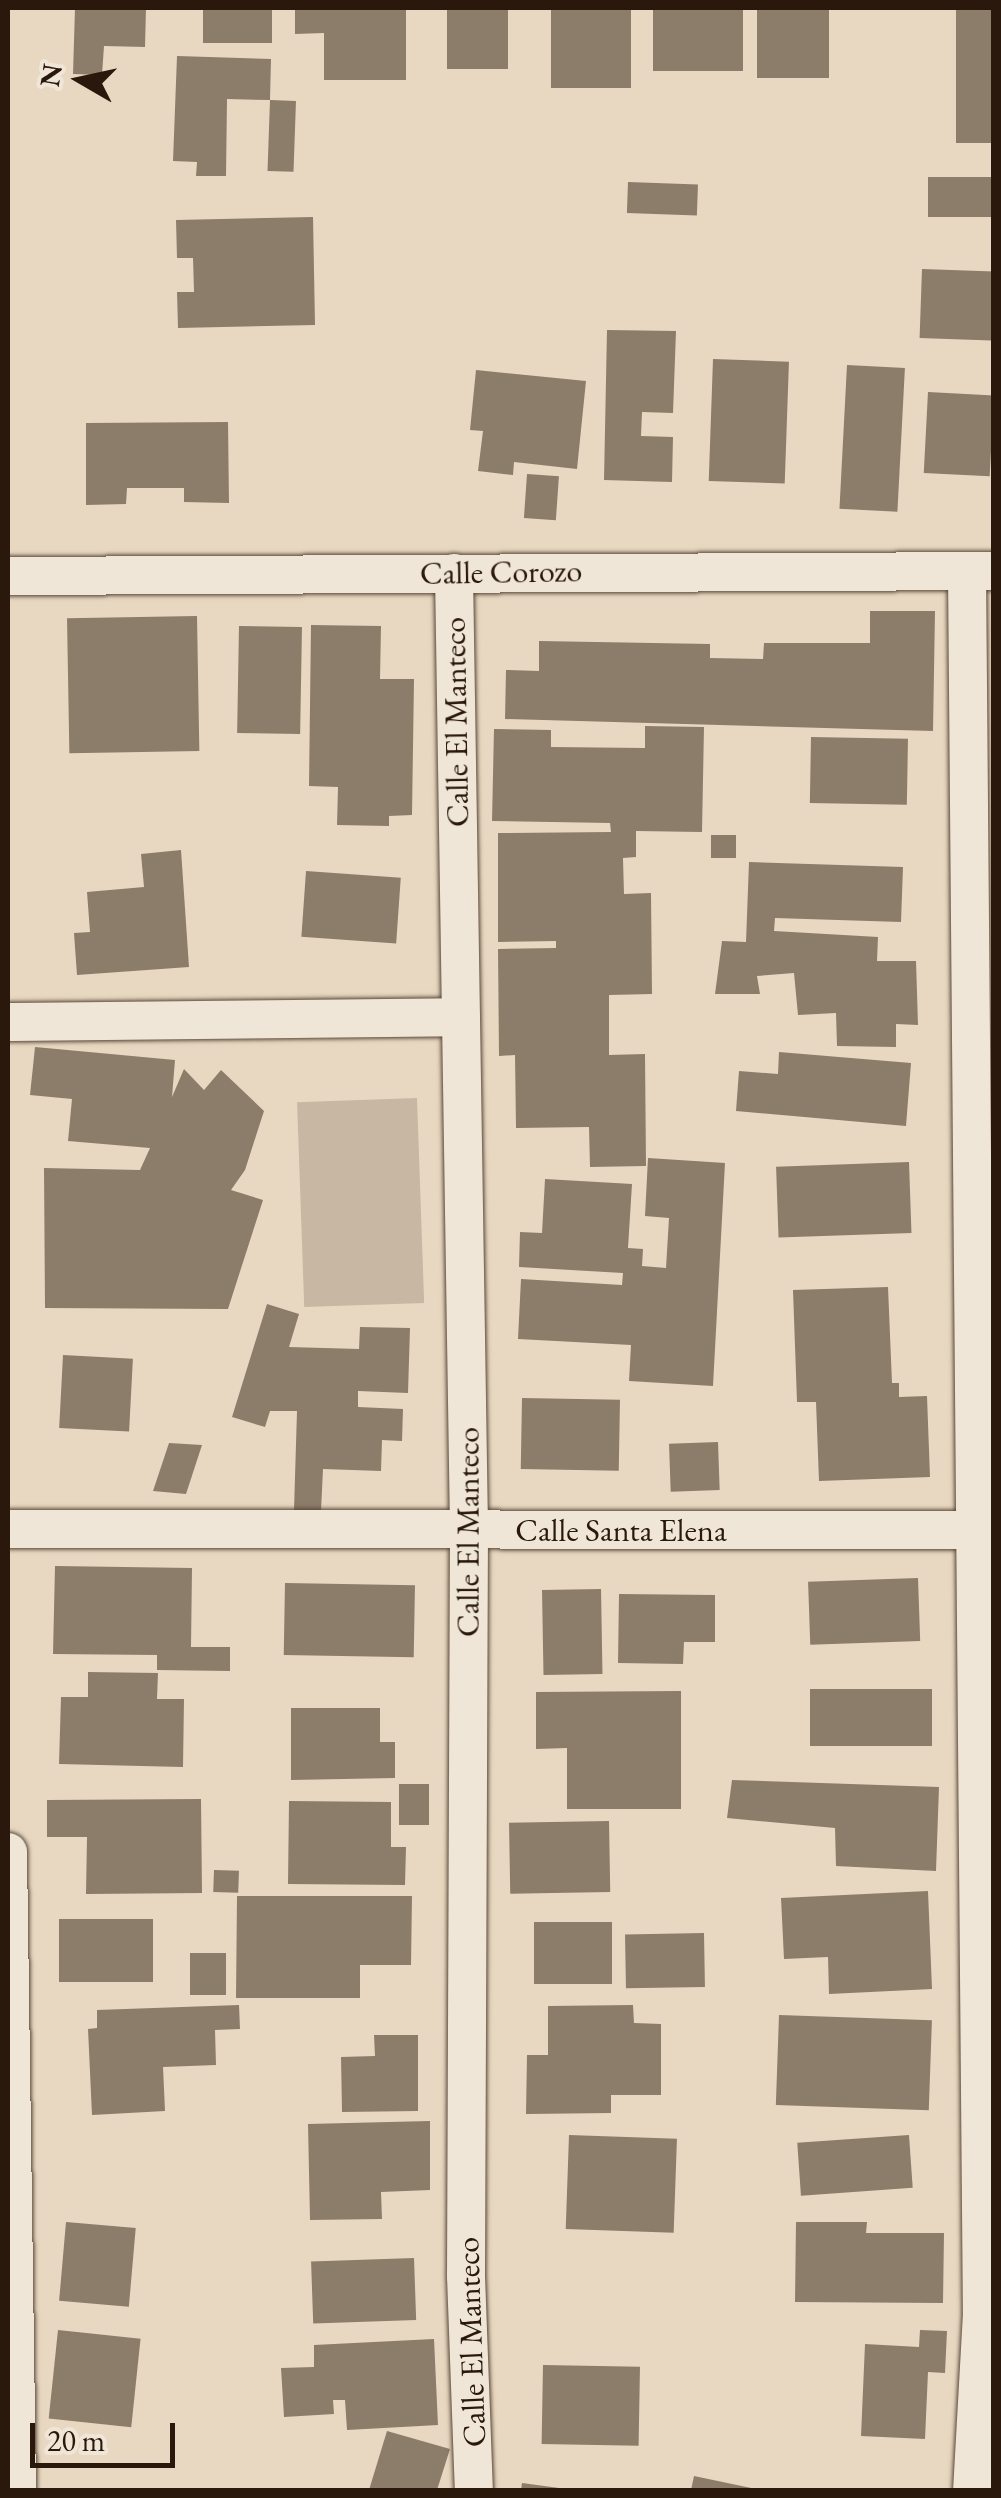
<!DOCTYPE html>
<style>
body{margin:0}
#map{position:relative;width:1001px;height:2498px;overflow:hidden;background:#e8d8c1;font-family:"EB Garamond",serif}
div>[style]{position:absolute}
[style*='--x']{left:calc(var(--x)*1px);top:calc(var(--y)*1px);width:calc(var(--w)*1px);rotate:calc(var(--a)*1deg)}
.green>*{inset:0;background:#c8b7a2;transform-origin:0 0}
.building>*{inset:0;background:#8c7c6a;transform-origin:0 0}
.roads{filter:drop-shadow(0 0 2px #594838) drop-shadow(0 0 2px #594838)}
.street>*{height:38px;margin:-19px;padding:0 19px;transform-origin:19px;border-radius:19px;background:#f0e6d7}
span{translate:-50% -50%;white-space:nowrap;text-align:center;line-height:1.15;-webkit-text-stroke:8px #f0e6d7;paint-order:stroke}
.street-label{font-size:32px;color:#29180b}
.frame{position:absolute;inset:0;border:10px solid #29180b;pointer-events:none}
.north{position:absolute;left:30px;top:30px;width:100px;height:100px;-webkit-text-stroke:8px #f0e6d7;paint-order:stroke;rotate:279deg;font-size:28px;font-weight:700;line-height:40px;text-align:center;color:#29180b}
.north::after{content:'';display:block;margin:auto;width:35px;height:45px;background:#29180b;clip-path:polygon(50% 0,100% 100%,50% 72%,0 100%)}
.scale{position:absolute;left:30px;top:2423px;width:145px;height:45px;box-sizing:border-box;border:5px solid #29180b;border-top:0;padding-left:12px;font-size:30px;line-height:35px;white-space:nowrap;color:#29180b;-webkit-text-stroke:8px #f0e6d7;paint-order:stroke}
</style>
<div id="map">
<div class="green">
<i style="left:417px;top:1098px;width:205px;height:120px;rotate:88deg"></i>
</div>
<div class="building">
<i style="clip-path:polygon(75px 8px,146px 8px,145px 47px,104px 46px,102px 75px,73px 74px)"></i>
<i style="left:203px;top:8px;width:69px;height:35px"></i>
<i style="clip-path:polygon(295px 8px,406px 8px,406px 80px,324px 80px,324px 33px,295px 34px)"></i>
<i style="left:447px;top:8px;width:61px;height:61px"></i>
<i style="left:551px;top:8px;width:80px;height:80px"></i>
<i style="left:653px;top:8px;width:90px;height:63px"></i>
<i style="left:757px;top:8px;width:72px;height:70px"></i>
<i style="left:956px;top:8px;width:38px;height:135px"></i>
<i style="clip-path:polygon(177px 56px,271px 59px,270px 100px,227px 99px,226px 176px,196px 176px,197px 162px,173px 161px)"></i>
<i style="left:270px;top:100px;width:26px;height:71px;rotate:2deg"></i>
<i style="left:928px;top:177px;width:66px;height:40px"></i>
<i style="left:628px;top:182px;width:70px;height:31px;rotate:2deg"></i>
<i style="clip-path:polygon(313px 217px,315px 325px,178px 328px,177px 292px,194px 292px,193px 258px,177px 258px,176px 220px)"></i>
<i style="left:922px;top:269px;width:72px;height:69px;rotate:2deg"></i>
<i style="clip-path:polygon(607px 330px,676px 331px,673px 413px,642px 412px,641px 436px,673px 437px,672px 482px,604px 480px)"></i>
<i style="left:713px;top:359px;width:76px;height:122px;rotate:2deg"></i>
<i style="left:847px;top:365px;width:58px;height:144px;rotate:3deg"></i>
<i style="clip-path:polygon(476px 370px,586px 381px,577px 469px,514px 462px,513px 475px,478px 471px,483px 431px,470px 430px)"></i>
<i style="left:928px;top:392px;width:66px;height:81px;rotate:3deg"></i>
<i style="clip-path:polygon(228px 422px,229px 503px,184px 502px,184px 488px,127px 488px,126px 504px,86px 505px,86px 423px)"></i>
<i style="left:527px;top:474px;width:32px;height:44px;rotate:4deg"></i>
<i style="clip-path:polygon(870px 611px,935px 611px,933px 731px,505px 719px,506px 670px,539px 671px,539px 641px,710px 644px,710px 658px,763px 659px,764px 643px,870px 643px)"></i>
<i style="left:197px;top:616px;width:135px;height:130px;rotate:89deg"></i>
<i style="clip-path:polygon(311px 625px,381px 626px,380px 679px,414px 679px,412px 815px,389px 816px,389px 826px,337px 825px,338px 787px,309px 786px)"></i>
<i style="left:239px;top:626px;width:63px;height:107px;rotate:1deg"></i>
<i style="clip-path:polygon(645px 726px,704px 727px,702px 832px,636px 831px,636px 857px,623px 858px,624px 894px,651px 893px,652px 994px,609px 995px,609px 1055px,645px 1054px,646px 1166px,590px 1167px,589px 1127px,516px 1128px,515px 1055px,499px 1056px,498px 949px,556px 948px,556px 941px,498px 942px,498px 833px,611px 832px,610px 823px,492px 821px,494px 729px,551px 730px,551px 747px,645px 748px)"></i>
<i style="left:811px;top:737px;width:97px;height:66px;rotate:1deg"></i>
<i style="left:711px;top:835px;width:25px;height:23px"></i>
<i style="clip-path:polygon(181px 850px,189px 967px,77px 975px,74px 933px,90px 932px,87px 892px,144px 887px,141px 854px)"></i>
<i style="clip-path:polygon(749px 862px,903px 867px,901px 922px,775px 918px,774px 931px,878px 937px,877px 961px,916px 961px,918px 1025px,896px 1024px,896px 1047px,837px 1046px,836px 1013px,798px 1015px,794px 973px,757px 976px,760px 994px,715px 994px,722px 941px,746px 942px)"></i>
<i style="left:306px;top:871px;width:95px;height:66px;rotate:4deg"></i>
<i style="clip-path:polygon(35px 1047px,175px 1060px,172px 1097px,184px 1069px,204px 1090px,221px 1070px,264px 1111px,245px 1170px,231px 1190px,263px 1200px,228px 1309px,45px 1308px,44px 1168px,140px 1170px,150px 1148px,68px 1141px,72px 1099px,30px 1095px)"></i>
<i style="clip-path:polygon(779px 1052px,911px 1063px,906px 1126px,736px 1111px,739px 1071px,778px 1074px)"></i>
<i style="clip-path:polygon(648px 1158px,725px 1163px,713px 1386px,629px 1381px,631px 1345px,518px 1339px,521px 1279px,622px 1285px,623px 1273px,519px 1267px,520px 1232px,542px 1233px,545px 1179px,632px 1184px,628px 1248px,643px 1249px,642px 1266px,666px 1268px,669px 1218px,645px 1216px)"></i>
<i style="left:909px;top:1162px;width:71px;height:133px;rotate:88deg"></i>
<i style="clip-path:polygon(888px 1287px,892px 1383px,899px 1383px,899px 1397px,927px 1396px,930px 1477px,819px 1481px,816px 1402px,797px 1402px,793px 1290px)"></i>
<i style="clip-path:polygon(267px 1304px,299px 1314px,289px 1347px,359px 1349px,360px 1327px,410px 1328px,408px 1393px,358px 1391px,358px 1407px,403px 1409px,402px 1441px,382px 1440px,381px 1471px,323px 1469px,321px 1511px,294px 1510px,297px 1411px,270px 1411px,265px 1427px,232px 1417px)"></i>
<i style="left:63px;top:1355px;width:70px;height:73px;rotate:3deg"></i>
<i style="left:522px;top:1398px;width:98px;height:71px;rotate:1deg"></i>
<i style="left:718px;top:1442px;width:48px;height:49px;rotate:88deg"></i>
<i style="clip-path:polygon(169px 1443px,202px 1445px,186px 1494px,153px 1491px)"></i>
<i style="clip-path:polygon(55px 1566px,192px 1568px,191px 1647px,230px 1647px,230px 1671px,157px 1670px,157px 1655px,53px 1654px)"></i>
<i style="left:918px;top:1578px;width:63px;height:110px;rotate:88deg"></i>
<i style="left:285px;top:1583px;width:130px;height:72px;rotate:1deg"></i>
<i style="left:601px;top:1589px;width:85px;height:59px;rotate:89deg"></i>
<i style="clip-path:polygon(619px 1594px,715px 1595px,715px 1642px,684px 1642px,683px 1664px,618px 1663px)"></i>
<i style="clip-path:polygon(88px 1672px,158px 1673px,157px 1699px,184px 1699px,183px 1767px,59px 1764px,61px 1697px,88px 1697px)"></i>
<i style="left:932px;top:1689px;width:57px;height:122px;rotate:90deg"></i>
<i style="clip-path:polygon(681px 1691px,681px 1809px,567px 1809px,567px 1748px,536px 1749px,536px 1692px)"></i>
<i style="clip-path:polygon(291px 1708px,380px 1708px,380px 1742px,395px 1742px,395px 1778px,291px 1780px)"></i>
<i style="clip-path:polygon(732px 1780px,939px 1787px,936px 1871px,836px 1866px,835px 1828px,727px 1818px)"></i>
<i style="left:429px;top:1784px;width:41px;height:30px;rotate:90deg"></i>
<i style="clip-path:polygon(201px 1799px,202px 1893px,86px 1894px,87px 1837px,47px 1837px,47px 1800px)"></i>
<i style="clip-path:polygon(289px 1801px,391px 1802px,391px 1847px,406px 1847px,405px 1885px,288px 1884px)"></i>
<i style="left:609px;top:1821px;width:71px;height:100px;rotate:89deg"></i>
<i style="left:214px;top:1870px;width:25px;height:22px;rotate:2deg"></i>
<i style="clip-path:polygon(928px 1891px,932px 1989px,829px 1994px,828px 1957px,784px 1959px,781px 1898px)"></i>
<i style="clip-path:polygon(237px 1896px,412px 1896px,411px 1965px,360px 1965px,360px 1998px,236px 1998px)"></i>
<i style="left:153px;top:1919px;width:63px;height:94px;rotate:90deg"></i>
<i style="left:612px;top:1922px;width:62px;height:78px;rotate:90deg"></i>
<i style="left:704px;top:1933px;width:54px;height:79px;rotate:89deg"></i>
<i style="left:190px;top:1953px;width:36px;height:42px"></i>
<i style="clip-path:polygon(239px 2005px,240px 2029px,215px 2030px,216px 2065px,163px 2067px,165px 2111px,92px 2115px,88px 2029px,97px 2028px,97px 2010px)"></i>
<i style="clip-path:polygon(633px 2005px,634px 2023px,661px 2024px,661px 2095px,611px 2095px,611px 2113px,526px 2114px,527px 2055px,548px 2055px,548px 2006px)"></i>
<i style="left:779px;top:2015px;width:153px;height:90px;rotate:2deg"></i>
<i style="clip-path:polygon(374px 2035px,418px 2035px,418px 2111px,342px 2112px,341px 2057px,375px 2056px)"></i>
<i style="clip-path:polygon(430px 2121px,430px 2190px,381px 2192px,382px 2219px,310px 2220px,308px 2124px)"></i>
<i style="left:569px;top:2135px;width:108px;height:94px;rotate:2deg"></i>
<i style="left:909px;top:2135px;width:53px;height:112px;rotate:86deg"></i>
<i style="left:66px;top:2222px;width:70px;height:79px;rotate:5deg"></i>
<i style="clip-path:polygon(796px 2222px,867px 2222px,866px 2233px,944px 2233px,943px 2303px,795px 2302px)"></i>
<i style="left:414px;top:2258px;width:62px;height:103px;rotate:88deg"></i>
<i style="left:58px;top:2330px;width:83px;height:89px;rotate:6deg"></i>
<i style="clip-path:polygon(920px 2330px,947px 2331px,945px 2373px,928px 2372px,925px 2439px,861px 2436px,865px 2344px,919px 2347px)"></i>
<i style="clip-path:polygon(434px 2339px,438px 2425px,347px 2430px,345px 2400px,333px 2400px,334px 2414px,284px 2417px,281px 2368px,314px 2367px,314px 2345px)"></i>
<i style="left:543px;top:2365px;width:97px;height:79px;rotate:1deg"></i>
<i style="clip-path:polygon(387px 2431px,450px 2449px,437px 2490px,369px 2490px)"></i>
<i style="clip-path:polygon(694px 2476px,756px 2489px,756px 2490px,691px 2490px)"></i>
<i style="clip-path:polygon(522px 2483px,559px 2488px,559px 2490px,521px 2490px)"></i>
</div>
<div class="roads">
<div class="street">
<i style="--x:967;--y:571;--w:1742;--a:89.51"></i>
<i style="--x:982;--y:2313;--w:177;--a:93.2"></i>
<i style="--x:454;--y:573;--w:957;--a:89.1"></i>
<i style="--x:469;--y:1530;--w:746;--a:90.23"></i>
<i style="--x:466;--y:2276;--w:214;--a:87.9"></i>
<i style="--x:8;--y:576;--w:986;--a:-0.29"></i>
<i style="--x:8;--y:1022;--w:453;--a:-0.6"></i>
<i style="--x:8;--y:1529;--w:986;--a:0.06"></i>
<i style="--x:8;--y:1852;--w:638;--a:89.19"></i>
</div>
</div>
<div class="street-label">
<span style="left:501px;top:572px;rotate:-1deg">Calle Corozo</span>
<span style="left:456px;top:722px;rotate:-91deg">Calle El Manteco</span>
<span style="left:621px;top:1530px">Calle Santa Elena</span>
<span style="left:468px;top:1532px;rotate:-90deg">Calle El Manteco</span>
<span style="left:471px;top:2342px;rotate:-92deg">Calle El Manteco</span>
</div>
<div class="frame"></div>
<div class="north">N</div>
<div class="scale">20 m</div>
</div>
